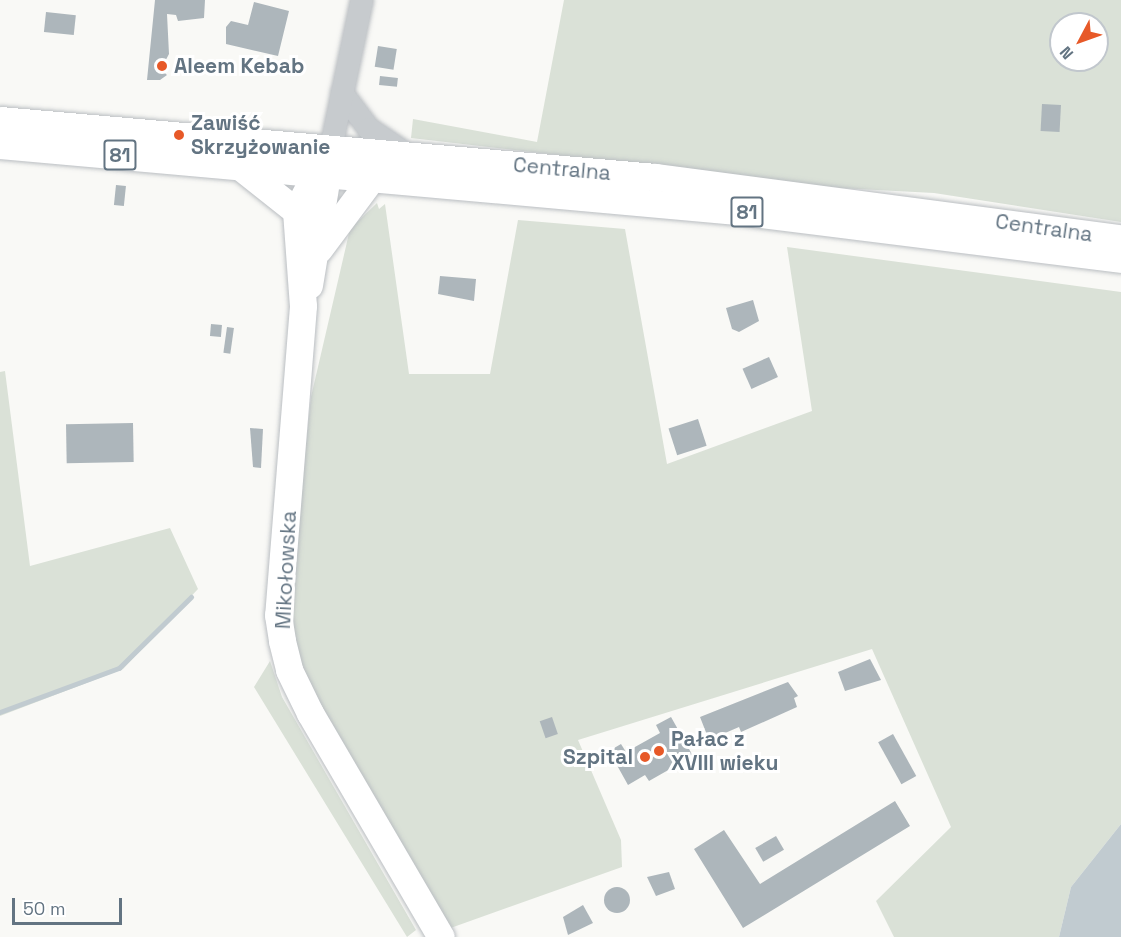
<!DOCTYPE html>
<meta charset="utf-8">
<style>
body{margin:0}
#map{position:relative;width:1121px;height:937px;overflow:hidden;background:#f9f9f6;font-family:"Space Grotesk",sans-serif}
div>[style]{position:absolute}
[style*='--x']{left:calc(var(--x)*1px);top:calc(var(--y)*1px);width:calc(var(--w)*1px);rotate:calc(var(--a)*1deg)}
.green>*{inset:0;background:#dae1d7}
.water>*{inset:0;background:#c1cbd0}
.stream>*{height:4.5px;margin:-2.25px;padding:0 2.25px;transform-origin:2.25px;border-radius:2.25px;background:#c1cbd0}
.building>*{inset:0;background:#adb6bb;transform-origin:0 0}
.round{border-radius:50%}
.roads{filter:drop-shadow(0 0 2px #babec2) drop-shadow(0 0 2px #babec2)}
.minor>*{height:22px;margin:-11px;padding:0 11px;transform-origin:11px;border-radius:11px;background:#c7cbce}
.major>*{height:27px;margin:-13.5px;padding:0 13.5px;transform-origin:13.5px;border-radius:13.5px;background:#fff}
.dots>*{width:16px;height:16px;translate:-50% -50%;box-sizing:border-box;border:3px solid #fff;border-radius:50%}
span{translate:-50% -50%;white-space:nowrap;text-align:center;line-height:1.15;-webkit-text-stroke:6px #fff;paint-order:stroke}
.shield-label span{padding:2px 4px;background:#fff;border:2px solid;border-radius:4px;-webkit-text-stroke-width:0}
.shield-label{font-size:20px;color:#637482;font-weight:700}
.poi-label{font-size:21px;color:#637482;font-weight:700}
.left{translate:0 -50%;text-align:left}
.right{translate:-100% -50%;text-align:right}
.street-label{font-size:21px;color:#637482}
.north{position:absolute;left:1049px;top:12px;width:60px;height:60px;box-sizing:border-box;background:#fff;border:2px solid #c1c7cd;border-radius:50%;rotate:229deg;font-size:16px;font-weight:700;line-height:24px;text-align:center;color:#637482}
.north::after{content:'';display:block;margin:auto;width:21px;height:27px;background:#e75928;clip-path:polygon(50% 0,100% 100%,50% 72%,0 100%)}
.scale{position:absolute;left:12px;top:898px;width:110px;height:27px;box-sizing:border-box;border:3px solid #637482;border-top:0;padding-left:8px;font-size:18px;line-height:21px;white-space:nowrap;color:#637482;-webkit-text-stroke:4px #fff;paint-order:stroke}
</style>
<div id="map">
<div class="green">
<i style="clip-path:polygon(evenodd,564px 0,1121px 0,1121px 222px,934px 193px,839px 188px,411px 138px,413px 119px,537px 142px,564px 0,1061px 24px,1097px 24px,1097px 60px,1061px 60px,1061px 24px)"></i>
<i style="clip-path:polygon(377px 203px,379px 209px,385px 204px,409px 374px,490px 374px,518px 220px,625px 229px,667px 464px,812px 411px,787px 247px,1121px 292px,1121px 824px,1071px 887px,1059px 937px,894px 937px,876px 901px,951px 827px,872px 649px,578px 740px,621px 840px,622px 867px,431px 935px,295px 675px,288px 614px,311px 397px,350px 229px)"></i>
<i style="clip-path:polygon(5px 371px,30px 566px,170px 528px,198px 589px,123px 669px,0 716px,0 372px)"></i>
<i style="clip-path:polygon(270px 661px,282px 697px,416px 930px,407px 937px,254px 687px)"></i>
</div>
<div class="water">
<i style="clip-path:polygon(1121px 824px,1121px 937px,1059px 937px,1071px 887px)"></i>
</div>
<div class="stream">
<i style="--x:0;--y:712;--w:127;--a:-20.3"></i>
<i style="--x:119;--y:668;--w:101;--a:-44.6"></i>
</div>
<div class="building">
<i style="clip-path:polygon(155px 0,205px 0,204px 18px,178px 21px,176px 15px,167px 14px,169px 54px,161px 69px,167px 75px,160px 80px,147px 80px)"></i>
<i style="clip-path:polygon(254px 2px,289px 11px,278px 56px,226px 44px,226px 27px,231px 21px,248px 25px)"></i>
<i style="left:46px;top:12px;width:30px;height:20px;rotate:6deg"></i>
<i style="left:378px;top:46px;width:19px;height:21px;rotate:9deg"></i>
<i style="left:380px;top:76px;width:18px;height:9px;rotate:6deg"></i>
<i style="left:1042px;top:104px;width:19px;height:27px;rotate:3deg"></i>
<i style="left:116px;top:185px;width:10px;height:20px;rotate:6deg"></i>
<i style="clip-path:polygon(440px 276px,476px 279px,474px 301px,438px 294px)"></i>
<i style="clip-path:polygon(753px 300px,759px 321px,739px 332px,732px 329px,726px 308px)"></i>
<i style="left:211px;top:324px;width:11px;height:12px;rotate:5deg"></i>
<i style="left:227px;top:327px;width:7px;height:26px;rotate:8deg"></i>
<i style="left:769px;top:357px;width:22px;height:29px;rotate:66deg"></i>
<i style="left:698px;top:419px;width:28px;height:31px;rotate:72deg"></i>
<i style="left:133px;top:423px;width:39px;height:67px;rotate:89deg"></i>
<i style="clip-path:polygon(250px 428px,263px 429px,261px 468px,253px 467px)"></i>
<i style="clip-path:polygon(870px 659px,881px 680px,845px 691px,838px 672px)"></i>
<i style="clip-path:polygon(788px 682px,798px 696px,794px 698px,797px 707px,741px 732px,739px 727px,709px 740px,700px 717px)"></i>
<i style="left:552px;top:717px;width:18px;height:13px;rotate:71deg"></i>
<i style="clip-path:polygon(671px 717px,693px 756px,649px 781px,645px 775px,628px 785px,609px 751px,621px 744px,626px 752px,660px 733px,656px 725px)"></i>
<i style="left:893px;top:734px;width:48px;height:17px;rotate:61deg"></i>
<i style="clip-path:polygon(895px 801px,910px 826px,743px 928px,694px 849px,724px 830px,760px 884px)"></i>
<i style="left:776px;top:836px;width:16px;height:24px;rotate:60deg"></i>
<i style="clip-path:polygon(669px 872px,675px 889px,656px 896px,647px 877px)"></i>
<i class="round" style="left:604px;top:887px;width:26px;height:26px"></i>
<i style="clip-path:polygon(583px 905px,593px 923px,568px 935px,563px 917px)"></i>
</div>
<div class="roads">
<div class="minor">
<i style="--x:342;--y:93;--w:45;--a:53.1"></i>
<i style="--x:369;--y:129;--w:47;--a:33.7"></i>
<i style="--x:331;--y:148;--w:151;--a:-78.2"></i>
</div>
<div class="major">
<i style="--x:0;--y:120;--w:657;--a:4.97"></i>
<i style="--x:655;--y:177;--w:470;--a:7.5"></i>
<i style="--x:0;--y:145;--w:740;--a:5.12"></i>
<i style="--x:737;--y:211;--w:387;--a:7.1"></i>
<i style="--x:323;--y:160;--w:58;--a:117.9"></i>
<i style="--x:296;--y:211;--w:95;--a:85.8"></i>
<i style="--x:303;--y:306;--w:310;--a:94.6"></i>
<i style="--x:278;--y:615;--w:26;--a:81"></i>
<i style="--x:282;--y:641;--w:30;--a:76"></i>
<i style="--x:289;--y:670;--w:48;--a:64"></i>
<i style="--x:310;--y:713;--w:259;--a:59.7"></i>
<i style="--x:243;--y:169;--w:68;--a:38.4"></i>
<i style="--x:319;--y:249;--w:87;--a:-53.4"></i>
<i style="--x:309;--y:285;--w:130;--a:-80.7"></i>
</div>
</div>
<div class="dots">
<i style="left:162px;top:66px;background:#e75928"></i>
<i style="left:179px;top:135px;background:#e75928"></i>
<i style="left:659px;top:751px;background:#e75928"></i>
<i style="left:645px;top:757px;background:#e75928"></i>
</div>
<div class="shield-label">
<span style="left:120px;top:155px">81</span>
<span style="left:747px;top:212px">81</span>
</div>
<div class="poi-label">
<span class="left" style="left:174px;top:66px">Aleem Kebab</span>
<span class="left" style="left:191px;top:135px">Zawiść<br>Skrzyżowanie</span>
<span class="left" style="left:671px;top:751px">Pałac z<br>XVIII wieku</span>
<span class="right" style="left:633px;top:757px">Szpital</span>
</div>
<div class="street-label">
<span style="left:562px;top:169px;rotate:5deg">Centralna</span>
<span style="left:1044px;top:228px;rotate:8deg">Centralna</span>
<span style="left:286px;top:570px;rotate:-87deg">Mikołowska</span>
</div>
<div class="north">N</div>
<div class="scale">50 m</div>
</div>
